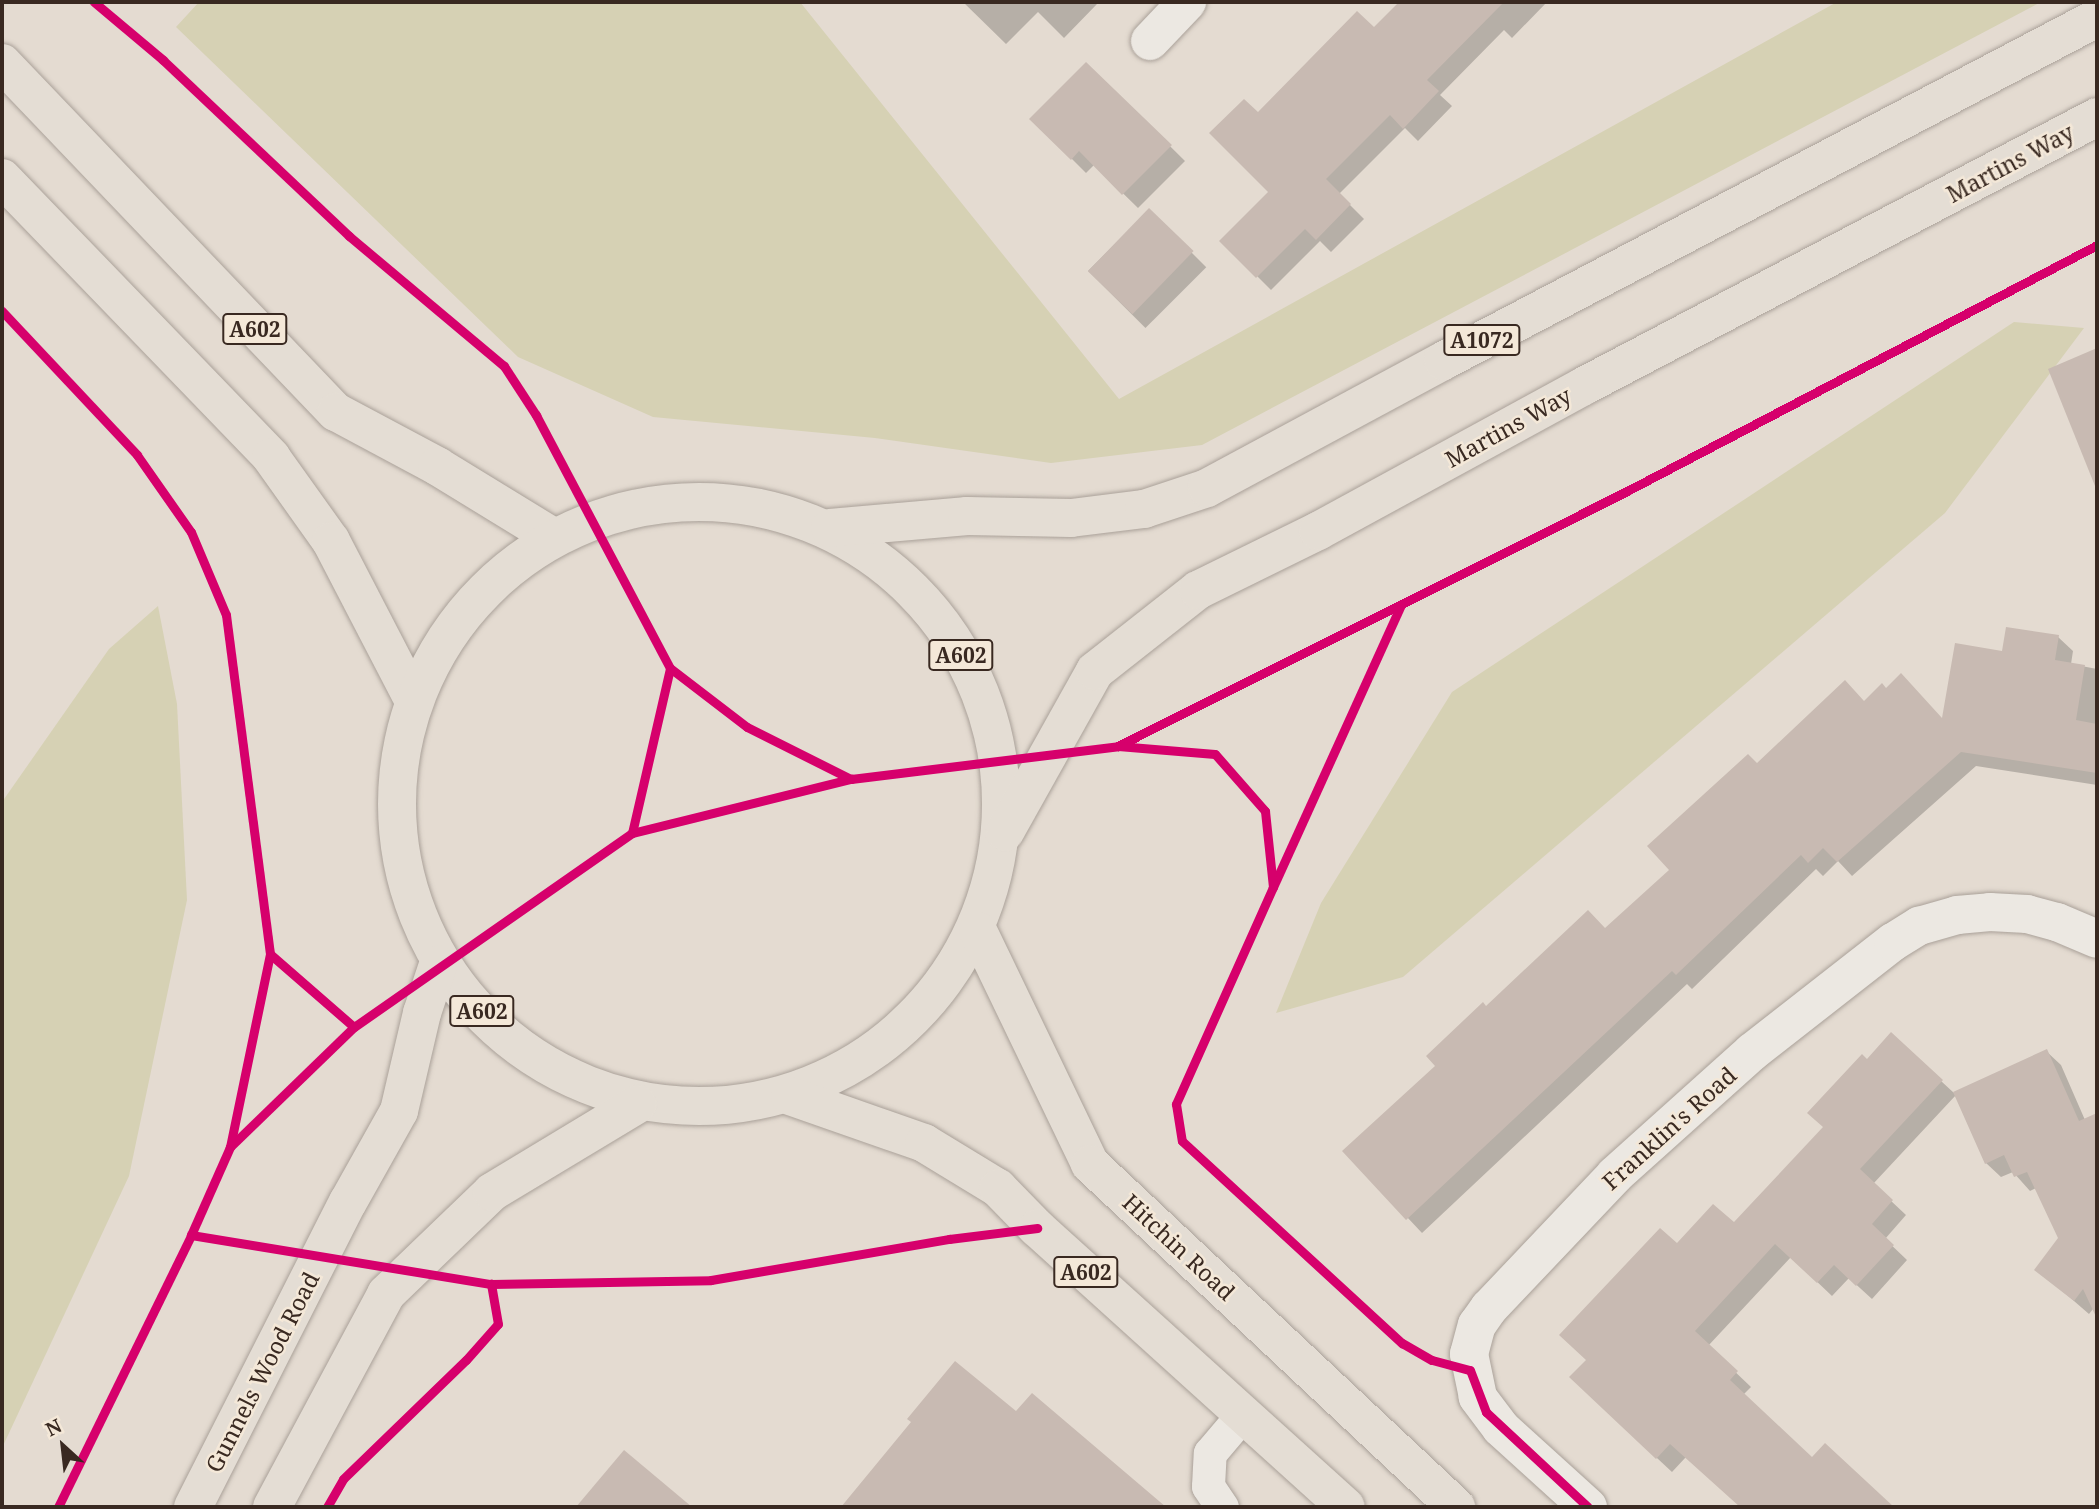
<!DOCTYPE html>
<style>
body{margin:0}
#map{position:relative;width:2099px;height:1509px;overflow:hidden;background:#e4dbd1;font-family:"Noto Serif",serif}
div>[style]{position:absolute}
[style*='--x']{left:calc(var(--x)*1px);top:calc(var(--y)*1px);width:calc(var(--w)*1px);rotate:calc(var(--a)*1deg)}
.green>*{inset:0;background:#d6d1b4}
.shadow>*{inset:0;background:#0003;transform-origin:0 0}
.building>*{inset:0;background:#c8bab2;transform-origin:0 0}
.roads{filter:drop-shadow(0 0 2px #aaa199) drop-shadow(0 0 2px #aaa199)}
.service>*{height:33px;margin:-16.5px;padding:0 16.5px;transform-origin:16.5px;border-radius:16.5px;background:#ece8e2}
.minor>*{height:38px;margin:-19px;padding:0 19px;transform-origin:19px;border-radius:19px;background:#ece8e2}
.primary>*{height:38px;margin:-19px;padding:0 19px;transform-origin:19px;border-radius:19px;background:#e4ddd4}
.primary>.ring{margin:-19px;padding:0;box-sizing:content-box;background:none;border:38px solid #e4ddd4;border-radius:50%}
.cycleway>*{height:9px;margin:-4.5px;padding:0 4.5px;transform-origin:4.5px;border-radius:4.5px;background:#d6006c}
span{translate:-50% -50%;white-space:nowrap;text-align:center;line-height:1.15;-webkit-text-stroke:5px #f4e8d8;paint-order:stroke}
.shield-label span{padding:2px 5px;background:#f4e8d8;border:2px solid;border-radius:5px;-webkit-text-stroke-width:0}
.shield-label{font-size:21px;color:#392921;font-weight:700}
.street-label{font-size:23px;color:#392921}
.frame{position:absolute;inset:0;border:4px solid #392921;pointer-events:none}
.north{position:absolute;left:28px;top:1411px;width:70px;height:70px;-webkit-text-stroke:5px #f4e8d8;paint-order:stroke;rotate:333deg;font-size:19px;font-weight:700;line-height:28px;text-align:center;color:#392921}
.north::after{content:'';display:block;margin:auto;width:24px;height:32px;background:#392921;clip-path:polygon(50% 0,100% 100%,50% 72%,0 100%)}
</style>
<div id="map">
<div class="green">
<i style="clip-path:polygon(199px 2px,800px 2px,1119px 399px,1837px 2px,2041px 2px,1202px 445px,1051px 463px,875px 438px,653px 417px,518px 357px,176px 27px)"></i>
<i style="clip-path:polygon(2014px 322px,2084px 328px,1945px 513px,1403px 977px,1276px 1013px,1321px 903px,1452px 692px)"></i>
<i style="clip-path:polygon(158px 606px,177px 704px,187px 900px,129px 1176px,2px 1448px,2px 802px,109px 649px)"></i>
</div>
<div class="shadow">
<i style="clip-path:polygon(963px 2px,1097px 2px,1098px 3px,1064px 38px,1038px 12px,1006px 44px)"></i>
<i style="clip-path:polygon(1400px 2px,1547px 2px,1512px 38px,1504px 30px,1440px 95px,1452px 106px,1418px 141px,1405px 128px,1339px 194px,1364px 219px,1331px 252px,1320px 241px,1271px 290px,1222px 241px,1270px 192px,1258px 115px,1374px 30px)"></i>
<i style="clip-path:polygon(1087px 64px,1185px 161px,1138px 208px,1094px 165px,1086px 173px,1032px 119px)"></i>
<i style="left:1149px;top:210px;width:81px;height:86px;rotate:45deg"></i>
<i style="clip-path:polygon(2058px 637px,2073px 651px,2071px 664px,2097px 669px,2097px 785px,1976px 766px,1852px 876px,1838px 861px,1823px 876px,1816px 869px,1692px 989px,1687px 984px,1422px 1233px,1345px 1151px,1438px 1066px,1487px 1008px,1605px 930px,1671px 870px,1757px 766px,1864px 703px,1944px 721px,2003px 653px)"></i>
<i style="clip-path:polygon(2046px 1051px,2061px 1065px,2085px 1120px,2097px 1114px,2097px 1304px,2089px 1314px,2037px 1269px,2060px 1239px,2036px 1188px,2030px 1191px,2013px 1172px,2001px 1177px,1986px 1163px,1956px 1095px,1873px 1184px,1906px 1215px,1885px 1239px,1907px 1260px,1872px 1299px,1849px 1278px,1832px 1296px,1791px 1257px,1708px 1346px,1751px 1387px,1743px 1395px,1812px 1460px,1825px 1446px,1891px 1507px,1741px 1507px,1686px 1457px,1672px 1472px,1586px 1392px,1588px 1360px,1677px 1246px,1734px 1225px,1825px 1128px,1867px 1061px,1941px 1081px,1954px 1093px)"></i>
<i style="clip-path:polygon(1032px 1395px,1163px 1507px,843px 1507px,913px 1423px,1016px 1414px)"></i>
<i style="clip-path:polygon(624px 1453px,683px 1502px,688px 1507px,578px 1507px)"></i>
</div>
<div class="building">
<i style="clip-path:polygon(1399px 2px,1504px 2px,1427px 80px,1439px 91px,1403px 129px,1390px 115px,1326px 179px,1351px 204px,1316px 240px,1305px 229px,1256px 278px,1219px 241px,1268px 192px,1209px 133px,1244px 99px,1258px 112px,1357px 11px,1374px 27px)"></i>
<i style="clip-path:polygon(1086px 62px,1172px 145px,1122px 195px,1079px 151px,1071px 160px,1029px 119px)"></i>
<i style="left:1149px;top:208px;width:62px;height:88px;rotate:44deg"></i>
<i style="clip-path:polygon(2097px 348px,2097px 486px,2095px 486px,2048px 369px)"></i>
<i style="clip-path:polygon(2006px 627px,2059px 635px,2055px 660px,2085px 665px,2076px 720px,2097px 724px,2097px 773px,1961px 752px,1837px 862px,1823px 848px,1808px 863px,1801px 855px,1676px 975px,1672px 971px,1406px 1220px,1342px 1151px,1435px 1066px,1426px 1056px,1483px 1002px,1486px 1006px,1588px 910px,1605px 928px,1669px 870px,1647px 846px,1748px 754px,1757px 763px,1845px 680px,1864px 701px,1882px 683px,1886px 688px,1901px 673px,1942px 718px,1955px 643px,2002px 651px)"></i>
<i style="clip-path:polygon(1891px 1032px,1943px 1080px,1860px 1169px,1893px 1200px,1872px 1224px,1894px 1245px,1856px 1286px,1834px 1265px,1817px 1283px,1775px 1244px,1695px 1331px,1738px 1371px,1730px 1380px,1812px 1457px,1825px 1443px,1894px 1507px,1740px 1507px,1670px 1444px,1656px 1459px,1569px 1377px,1586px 1360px,1559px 1335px,1660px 1228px,1677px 1243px,1713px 1204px,1734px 1222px,1823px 1127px,1807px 1113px,1862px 1054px,1867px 1059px)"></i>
<i style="clip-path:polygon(2047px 1049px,2079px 1121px,2097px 1113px,2097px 1319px,2083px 1289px,2074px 1301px,2034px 1270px,2058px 1238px,2027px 1172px,2014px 1177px,2004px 1155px,1985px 1164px,1953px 1092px)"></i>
<i style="clip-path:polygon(955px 1361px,1016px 1411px,1032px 1393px,1166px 1507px,841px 1507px,911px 1422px,907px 1419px)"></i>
<i style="clip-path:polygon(624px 1450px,692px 1507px,576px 1507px)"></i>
</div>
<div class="roads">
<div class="service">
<i style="--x:1222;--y:1507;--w:25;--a:-124"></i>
<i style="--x:1208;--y:1486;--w:33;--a:-87"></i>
<i style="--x:1210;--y:1453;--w:51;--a:-49.8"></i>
</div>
<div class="minor">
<i style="--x:1150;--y:41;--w:54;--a:-46.5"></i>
<i style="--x:1588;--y:1507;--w:118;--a:-137.8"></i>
<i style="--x:1501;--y:1428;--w:39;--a:-127"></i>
<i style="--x:1478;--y:1397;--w:44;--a:-101.8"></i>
<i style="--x:1469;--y:1354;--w:30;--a:-75"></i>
<i style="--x:1477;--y:1325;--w:21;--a:-55"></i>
<i style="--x:1489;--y:1308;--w:183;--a:-46.5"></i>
<i style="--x:1615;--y:1175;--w:184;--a:-41.9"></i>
<i style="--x:1752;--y:1052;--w:179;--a:-38"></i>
<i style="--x:1893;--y:942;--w:31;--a:-32"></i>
<i style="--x:1919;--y:926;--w:40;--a:-16"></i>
<i style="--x:1957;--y:915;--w:33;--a:-5"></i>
<i style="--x:1990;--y:912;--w:37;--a:3"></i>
<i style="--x:2027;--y:914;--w:31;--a:15"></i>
<i style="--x:2057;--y:922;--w:43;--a:23"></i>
</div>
<div class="primary">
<i style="--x:2;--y:63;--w:483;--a:46.3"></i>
<i style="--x:336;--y:412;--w:115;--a:28.1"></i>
<i style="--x:437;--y:466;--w:136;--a:31.5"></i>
<i style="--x:2;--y:178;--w:388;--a:46"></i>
<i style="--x:271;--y:457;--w:103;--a:54.5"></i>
<i style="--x:331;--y:541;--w:178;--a:62.6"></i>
<i class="ring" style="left:397px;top:502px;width:566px;height:566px"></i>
<i style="--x:830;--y:528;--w:138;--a:-5"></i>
<i style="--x:967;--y:516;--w:104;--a:1.1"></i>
<i style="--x:1071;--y:518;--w:74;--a:-7"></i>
<i style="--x:1144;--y:509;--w:66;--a:-18.4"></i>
<i style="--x:1207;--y:488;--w:268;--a:-28.3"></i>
<i style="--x:1443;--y:361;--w:738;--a:-27.68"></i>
<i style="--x:1005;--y:832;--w:184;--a:-60.8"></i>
<i style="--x:1095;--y:671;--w:131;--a:-38.2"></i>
<i style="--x:1198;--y:590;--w:134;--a:-26.2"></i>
<i style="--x:1318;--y:531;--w:303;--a:-28.6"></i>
<i style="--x:1584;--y:386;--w:579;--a:-27.67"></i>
<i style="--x:978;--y:931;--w:259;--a:64.3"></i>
<i style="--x:1090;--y:1164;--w:502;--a:43.14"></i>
<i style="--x:790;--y:1096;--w:142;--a:19.3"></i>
<i style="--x:924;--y:1143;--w:87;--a:31.3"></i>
<i style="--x:998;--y:1188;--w:56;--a:45.7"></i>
<i style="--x:1037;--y:1228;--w:416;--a:42.1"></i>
<i style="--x:193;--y:1507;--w:342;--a:-63.1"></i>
<i style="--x:348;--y:1202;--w:104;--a:-60.7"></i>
<i style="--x:399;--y:1111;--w:101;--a:-76.8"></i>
<i style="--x:422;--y:1013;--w:51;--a:-71.6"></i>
<i style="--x:272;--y:1507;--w:242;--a:-61.8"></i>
<i style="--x:386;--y:1294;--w:147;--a:-43.9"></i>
<i style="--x:492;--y:1192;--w:170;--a:-31.1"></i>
</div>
</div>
<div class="cycleway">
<i style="--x:94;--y:2;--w:90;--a:40"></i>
<i style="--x:163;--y:60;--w:256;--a:43.4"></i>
<i style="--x:349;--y:236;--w:202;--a:40"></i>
<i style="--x:504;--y:366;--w:59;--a:56.9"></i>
<i style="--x:536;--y:415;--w:286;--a:62.1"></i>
<i style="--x:670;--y:668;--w:97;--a:37.5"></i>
<i style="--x:747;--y:727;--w:116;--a:26.6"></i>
<i style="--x:2;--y:311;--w:197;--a:46.8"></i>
<i style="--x:137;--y:455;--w:94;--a:55"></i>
<i style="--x:191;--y:532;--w:90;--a:67.1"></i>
<i style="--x:226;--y:615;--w:342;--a:82.6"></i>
<i style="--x:270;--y:954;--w:111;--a:41"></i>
<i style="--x:1118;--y:746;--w:569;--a:-26.61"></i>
<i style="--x:1627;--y:491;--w:530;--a:-27.63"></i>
<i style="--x:632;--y:833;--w:169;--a:-77"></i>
<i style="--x:1273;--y:887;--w:310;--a:-65.6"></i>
<i style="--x:230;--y:1147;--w:197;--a:-78.3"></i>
<i style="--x:191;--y:1235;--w:304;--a:9.3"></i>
<i style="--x:491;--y:1284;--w:220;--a:-1"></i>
<i style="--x:711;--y:1280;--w:242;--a:-9.8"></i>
<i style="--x:949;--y:1239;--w:89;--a:-7.1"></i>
<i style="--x:58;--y:1507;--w:303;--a:-63.9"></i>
<i style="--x:191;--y:1235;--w:96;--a:-66.1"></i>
<i style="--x:230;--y:1147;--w:173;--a:-44.1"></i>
<i style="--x:354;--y:1027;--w:339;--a:-34.9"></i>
<i style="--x:632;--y:833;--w:226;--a:-13.9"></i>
<i style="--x:851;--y:779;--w:269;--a:-7"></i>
<i style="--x:1118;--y:746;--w:97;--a:4.7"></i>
<i style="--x:1215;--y:754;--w:76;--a:48.7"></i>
<i style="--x:1265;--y:811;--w:76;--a:84"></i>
<i style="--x:1273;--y:887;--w:238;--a:114.1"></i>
<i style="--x:1176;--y:1104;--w:37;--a:81"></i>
<i style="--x:1182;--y:1141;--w:299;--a:42.6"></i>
<i style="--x:1402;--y:1343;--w:34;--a:30"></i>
<i style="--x:1432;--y:1360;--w:39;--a:15"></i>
<i style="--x:1470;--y:1370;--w:45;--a:69.1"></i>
<i style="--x:1486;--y:1412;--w:139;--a:43"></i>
<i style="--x:327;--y:1507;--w:32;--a:-60"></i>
<i style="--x:343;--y:1479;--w:171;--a:-44.1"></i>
<i style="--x:466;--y:1360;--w:48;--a:-48.4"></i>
<i style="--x:498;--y:1324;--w:41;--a:-99.9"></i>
</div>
<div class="shield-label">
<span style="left:255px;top:329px">A602</span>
<span style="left:1482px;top:340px">A1072</span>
<span style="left:961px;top:655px">A602</span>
<span style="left:482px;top:1011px">A602</span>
<span style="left:1086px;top:1272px">A602</span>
</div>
<div class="street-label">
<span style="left:2010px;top:163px;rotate:-28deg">Martins Way</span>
<span style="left:1508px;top:427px;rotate:-29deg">Martins Way</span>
<span style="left:1669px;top:1128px;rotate:-42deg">Franklin's Road</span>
<span style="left:1179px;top:1247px;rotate:43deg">Hitchin Road</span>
<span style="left:262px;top:1372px;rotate:-63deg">Gunnels Wood Road</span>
</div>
<div class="frame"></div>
<div class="north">N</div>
</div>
